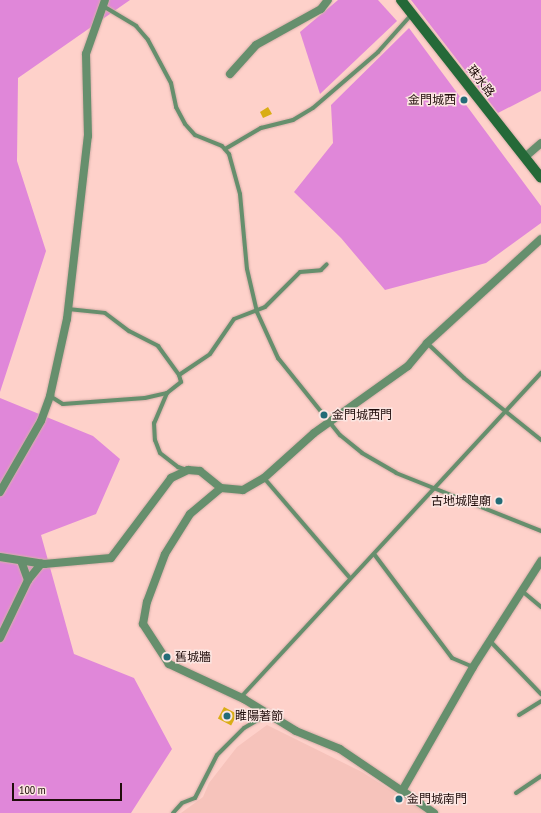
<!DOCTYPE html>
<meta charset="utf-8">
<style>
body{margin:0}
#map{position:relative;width:541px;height:813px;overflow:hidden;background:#fed1ca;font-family:"PT Sans Narrow","Noto Sans TC",sans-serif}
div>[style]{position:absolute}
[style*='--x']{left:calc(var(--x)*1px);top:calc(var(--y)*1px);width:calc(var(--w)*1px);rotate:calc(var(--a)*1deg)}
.built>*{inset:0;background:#f6c3bb}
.green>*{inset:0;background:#e087d9}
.building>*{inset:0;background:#d9ad15;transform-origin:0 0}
.roads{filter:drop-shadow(0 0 1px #d6aea8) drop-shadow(0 0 1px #d6aea8)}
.service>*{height:4px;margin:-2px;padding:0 2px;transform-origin:2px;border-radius:2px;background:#668f6d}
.minor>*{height:8px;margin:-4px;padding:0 4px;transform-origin:4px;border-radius:4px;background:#668f6d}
.secondary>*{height:10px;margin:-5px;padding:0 5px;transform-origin:5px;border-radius:5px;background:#256938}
.dots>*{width:11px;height:11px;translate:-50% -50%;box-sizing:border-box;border:2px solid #fbe5e1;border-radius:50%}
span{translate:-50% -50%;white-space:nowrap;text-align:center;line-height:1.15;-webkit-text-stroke:3px #fbe5e1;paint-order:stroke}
.street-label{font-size:12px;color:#200d0b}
.poi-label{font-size:12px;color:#200d0b}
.right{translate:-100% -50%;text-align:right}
.left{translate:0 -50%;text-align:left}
.scale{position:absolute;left:12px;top:783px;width:110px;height:18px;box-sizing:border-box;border:2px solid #200d0b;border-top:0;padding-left:5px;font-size:12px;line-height:14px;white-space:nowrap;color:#200d0b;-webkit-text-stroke:3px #fbe5e1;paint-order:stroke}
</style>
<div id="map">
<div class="built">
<i style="clip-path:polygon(267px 725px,362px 772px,427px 813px,181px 813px,203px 797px,209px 783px,237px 747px)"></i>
</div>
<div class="green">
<i style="clip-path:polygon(0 0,130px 0,18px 78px,17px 161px,46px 251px,0 392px)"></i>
<i style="clip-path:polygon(338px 0,378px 0,397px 21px,320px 94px,300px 32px)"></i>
<i style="clip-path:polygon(411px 0,541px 0,541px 91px,498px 113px)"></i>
<i style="clip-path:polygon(409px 28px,541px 206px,541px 223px,486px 263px,385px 290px,341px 238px,294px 192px,333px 143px,331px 105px)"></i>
<i style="clip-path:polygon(0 398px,93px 436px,120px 459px,96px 514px,41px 535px,74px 654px,134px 678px,172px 749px,131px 813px,0 813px)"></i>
</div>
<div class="building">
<i style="clip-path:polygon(268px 107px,272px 114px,263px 118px,260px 112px)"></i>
<i style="left:224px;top:707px;width:15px;height:13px;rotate:28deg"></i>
</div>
<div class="roads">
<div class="service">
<i style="--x:103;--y:6;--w:39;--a:31"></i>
<i style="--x:136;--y:26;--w:18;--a:49"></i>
<i style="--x:148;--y:40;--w:49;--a:61.9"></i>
<i style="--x:171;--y:83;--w:25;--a:78"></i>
<i style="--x:176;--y:107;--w:19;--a:62"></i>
<i style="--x:185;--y:124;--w:15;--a:48"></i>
<i style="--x:195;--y:135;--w:29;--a:22"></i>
<i style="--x:222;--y:146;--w:11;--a:49"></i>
<i style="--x:229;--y:154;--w:41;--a:74.6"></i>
<i style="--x:240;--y:194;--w:75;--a:84.7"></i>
<i style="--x:247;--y:269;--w:44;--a:76.9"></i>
<i style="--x:257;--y:312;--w:51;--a:65.5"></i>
<i style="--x:278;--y:358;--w:99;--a:51.2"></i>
<i style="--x:340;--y:435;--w:28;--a:39"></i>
<i style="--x:362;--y:453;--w:39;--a:30"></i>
<i style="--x:396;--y:473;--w:156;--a:21.8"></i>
<i style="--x:225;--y:149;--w:42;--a:-30.3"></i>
<i style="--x:261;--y:128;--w:33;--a:-14"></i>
<i style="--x:293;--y:120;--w:23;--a:-31"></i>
<i style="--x:313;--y:108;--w:86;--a:-40.7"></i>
<i style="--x:378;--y:52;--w:51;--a:-48.2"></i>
<i style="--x:68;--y:309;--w:37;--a:6"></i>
<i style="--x:105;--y:313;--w:30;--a:37"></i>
<i style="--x:129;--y:331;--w:33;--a:27"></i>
<i style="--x:158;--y:346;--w:36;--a:54"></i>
<i style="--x:179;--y:375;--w:37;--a:-34"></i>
<i style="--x:210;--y:354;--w:42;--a:-55.6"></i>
<i style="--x:234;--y:319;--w:33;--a:-21"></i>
<i style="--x:265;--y:307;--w:49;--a:-45"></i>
<i style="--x:300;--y:272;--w:21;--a:-5"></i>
<i style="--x:321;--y:270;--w:8;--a:-45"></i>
<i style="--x:427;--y:343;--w:51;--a:43.4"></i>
<i style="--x:464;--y:378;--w:99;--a:38.8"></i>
<i style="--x:167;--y:393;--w:33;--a:113"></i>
<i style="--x:154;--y:423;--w:17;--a:87"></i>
<i style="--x:155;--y:440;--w:14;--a:69"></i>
<i style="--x:160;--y:453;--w:23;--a:38"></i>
<i style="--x:178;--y:467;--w:9;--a:18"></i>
<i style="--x:50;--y:396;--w:15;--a:32"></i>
<i style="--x:63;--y:404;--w:82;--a:-4.2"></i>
<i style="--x:145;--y:398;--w:23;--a:-13"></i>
<i style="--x:167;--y:393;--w:18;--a:-38"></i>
<i style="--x:181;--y:382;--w:7;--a:-106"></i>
<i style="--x:264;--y:478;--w:132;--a:49.3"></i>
<i style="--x:374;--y:554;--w:130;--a:53.1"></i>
<i style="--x:452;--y:658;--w:23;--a:23"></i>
<i style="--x:522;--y:591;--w:25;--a:40"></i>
<i style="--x:490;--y:641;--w:74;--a:46.1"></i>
<i style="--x:241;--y:697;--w:442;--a:-47.2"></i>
<i style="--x:519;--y:715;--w:26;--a:-32"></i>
<i style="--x:516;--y:793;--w:30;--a:-34"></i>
<i style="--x:173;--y:813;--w:13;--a:-48"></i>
<i style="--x:182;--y:803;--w:14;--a:-21"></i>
<i style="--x:195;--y:798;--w:48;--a:-62.9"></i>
<i style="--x:217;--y:755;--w:38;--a:-45"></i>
<i style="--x:244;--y:728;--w:28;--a:-30"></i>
</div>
<div class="minor">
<i style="--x:230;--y:74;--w:39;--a:-48"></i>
<i style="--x:256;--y:45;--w:74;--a:-29"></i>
<i style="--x:321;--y:9;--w:11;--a:-52"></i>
<i style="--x:525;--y:157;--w:21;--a:-41"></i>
<i style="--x:0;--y:492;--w:82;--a:-60"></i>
<i style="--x:41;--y:421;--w:27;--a:-70"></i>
<i style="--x:50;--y:396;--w:79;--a:-77.6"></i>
<i style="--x:67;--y:319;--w:184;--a:-83.5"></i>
<i style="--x:88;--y:136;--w:82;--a:-91.4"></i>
<i style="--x:86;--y:54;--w:57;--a:-70.6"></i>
<i style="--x:0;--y:557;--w:45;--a:9"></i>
<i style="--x:44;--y:564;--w:67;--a:-5.1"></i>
<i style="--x:111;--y:558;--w:100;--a:-53.1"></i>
<i style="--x:171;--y:478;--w:19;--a:-25"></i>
<i style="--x:188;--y:470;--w:12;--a:5"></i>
<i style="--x:200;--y:471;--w:27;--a:39"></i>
<i style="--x:28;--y:580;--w:21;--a:-51"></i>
<i style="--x:0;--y:638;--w:64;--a:-64.2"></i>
<i style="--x:28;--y:580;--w:20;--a:-110"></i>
<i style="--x:402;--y:791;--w:75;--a:-145.9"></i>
<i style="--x:340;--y:749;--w:48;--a:-157.8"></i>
<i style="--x:296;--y:731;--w:61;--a:-148.4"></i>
<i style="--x:244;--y:699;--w:83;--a:-155"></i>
<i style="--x:169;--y:664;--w:48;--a:-123"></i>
<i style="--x:143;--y:624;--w:22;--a:-80"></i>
<i style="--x:147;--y:602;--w:51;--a:-69.4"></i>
<i style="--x:165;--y:554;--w:47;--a:-58"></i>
<i style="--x:190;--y:514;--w:40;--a:-40"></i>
<i style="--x:221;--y:488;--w:22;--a:5"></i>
<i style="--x:243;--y:490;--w:24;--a:-30"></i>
<i style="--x:264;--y:478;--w:67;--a:-42"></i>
<i style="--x:314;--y:433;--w:115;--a:-35.5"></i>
<i style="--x:408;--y:366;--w:30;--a:-50"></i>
<i style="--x:427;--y:343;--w:154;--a:-42.4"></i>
<i style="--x:434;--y:813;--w:39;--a:-145"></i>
<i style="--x:402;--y:791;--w:143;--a:-60.2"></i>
<i style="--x:473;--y:667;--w:126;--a:-57.3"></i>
</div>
<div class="secondary">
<i style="--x:401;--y:0;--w:226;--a:51.8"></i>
</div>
</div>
<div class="dots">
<i style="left:464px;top:100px;background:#236c77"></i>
<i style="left:324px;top:415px;background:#236c77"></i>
<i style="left:499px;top:501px;background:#236c77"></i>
<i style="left:167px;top:657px;background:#236c77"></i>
<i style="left:227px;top:716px;background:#236c77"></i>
<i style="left:399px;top:799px;background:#236c77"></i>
</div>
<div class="street-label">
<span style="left:481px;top:81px;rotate:52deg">珠水路</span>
</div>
<div class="poi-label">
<span class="right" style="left:456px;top:100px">金門城西</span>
<span class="left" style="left:332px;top:415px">金門城西門</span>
<span class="right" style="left:491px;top:501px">古地城隍廟</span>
<span class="left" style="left:175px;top:657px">舊城牆</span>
<span class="left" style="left:235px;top:716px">睢陽著節</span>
<span class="left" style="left:407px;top:799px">金門城南門</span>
</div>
<div class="scale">100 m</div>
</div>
